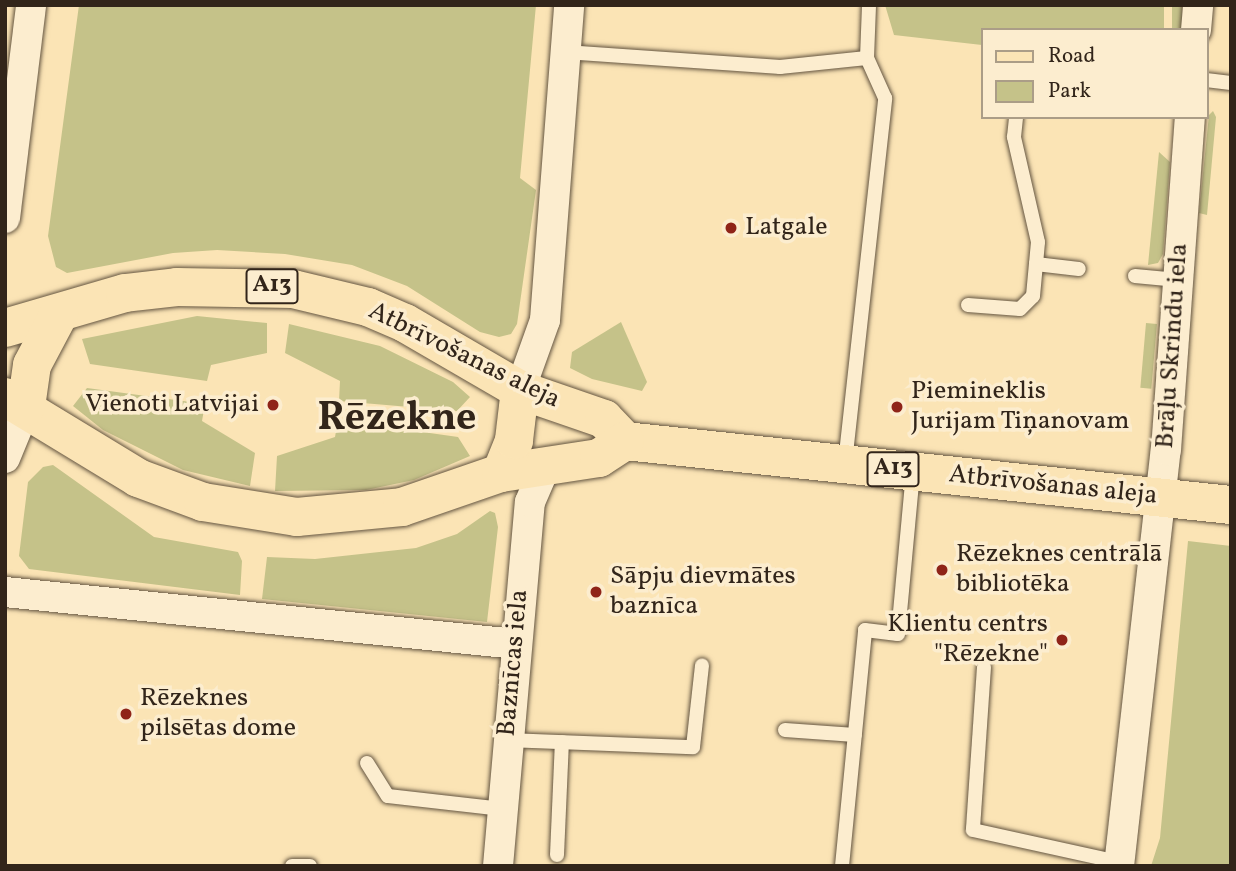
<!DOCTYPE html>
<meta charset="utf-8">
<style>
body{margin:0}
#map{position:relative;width:1236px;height:871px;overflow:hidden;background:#fbe4b5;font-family:Vollkorn,serif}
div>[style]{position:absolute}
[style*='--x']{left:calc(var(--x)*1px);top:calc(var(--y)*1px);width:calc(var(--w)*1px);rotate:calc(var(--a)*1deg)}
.green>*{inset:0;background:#c5c289;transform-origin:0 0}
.roads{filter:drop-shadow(0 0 2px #645541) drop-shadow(0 0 2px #645541)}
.service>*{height:14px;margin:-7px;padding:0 7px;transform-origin:7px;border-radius:7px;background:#fcedcf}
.minor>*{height:30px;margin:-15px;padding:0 15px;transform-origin:15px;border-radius:15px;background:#fcedcf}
.primary>*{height:38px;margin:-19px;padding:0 19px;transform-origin:19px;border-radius:19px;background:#fbe4b5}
.dots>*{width:19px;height:19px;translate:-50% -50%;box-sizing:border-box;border:4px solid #fcedcf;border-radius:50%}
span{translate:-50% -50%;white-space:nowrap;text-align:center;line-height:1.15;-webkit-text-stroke:7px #fcedcf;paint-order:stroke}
.shield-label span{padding:2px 5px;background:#fcedcf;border:2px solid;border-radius:5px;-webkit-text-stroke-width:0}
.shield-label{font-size:24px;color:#32251a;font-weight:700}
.poi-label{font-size:26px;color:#32251a}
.left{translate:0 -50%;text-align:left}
.right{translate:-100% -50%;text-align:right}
.street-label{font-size:26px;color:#32251a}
.town-label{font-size:40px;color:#32251a;font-weight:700}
.frame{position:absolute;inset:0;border:7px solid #32251a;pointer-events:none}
.legend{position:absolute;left:981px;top:28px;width:228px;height:91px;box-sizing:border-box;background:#fcedcf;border:2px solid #ab9d87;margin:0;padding:9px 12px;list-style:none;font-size:21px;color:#32251a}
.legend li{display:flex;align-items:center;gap:14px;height:35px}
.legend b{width:35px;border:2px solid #ab9d87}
</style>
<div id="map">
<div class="green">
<i style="clip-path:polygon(79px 5px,536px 5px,520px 178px,536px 190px,517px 324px,511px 334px,499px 337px,480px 332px,407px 286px,352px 265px,285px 254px,217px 250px,173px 253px,67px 273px,56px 267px,48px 236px)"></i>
<i style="clip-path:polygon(885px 5px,1164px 5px,1164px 30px,982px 30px,982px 45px,894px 35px)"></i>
<i style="left:1172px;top:5px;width:10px;height:25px"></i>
<i style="clip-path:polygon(1213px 111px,1216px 117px,1207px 215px,1199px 213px,1209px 115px)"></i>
<i style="clip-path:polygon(1159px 152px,1170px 162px,1163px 254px,1158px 263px,1148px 265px)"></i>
<i style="clip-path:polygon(197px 316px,267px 323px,267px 353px,211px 365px,207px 381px,90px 364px,82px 339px)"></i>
<i style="clip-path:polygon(621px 322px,647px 382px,642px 391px,592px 379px,570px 368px,572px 352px)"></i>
<i style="left:1146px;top:323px;width:11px;height:65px;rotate:5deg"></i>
<i style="clip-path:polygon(289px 324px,380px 346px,453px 382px,470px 397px,457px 411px,339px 401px,340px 381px,285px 353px)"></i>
<i style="clip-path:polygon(87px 388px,205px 404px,202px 421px,255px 453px,250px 486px,183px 470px,103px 430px,73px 406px)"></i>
<i style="clip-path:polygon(338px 420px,458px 437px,470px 456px,414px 480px,366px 490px,275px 491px,277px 456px,335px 437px)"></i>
<i style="clip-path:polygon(53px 465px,154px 537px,238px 552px,242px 561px,240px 595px,29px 569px,19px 556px,28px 482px,43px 467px)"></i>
<i style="clip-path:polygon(490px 511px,495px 513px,498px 527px,487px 622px,262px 599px,267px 557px,315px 559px,416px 548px,457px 534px)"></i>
<i style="clip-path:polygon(1188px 541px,1231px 546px,1231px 866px,1151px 866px,1160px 838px)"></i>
</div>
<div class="roads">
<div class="service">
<i style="--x:565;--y:52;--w:216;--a:4"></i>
<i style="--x:780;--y:67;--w:87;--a:-5.9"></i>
<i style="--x:867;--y:58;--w:53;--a:-87.8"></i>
<i style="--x:1206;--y:80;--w:25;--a:7"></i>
<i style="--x:1036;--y:264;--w:43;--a:6.6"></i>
<i style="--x:1135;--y:276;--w:43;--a:5.3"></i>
<i style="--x:968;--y:305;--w:52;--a:4.4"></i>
<i style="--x:1020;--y:309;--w:18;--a:-45"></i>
<i style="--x:1033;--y:296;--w:54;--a:-84.7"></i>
<i style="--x:1038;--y:242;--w:108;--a:-102.9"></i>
<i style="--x:1014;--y:137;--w:20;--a:-84"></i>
<i style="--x:845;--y:463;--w:367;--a:-83.7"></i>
<i style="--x:885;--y:98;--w:44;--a:-114.2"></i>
<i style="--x:984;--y:667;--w:163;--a:93.9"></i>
<i style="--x:973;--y:830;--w:149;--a:12.4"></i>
<i style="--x:785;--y:730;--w:70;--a:4.1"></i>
<i style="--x:507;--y:740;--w:186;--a:2.2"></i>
<i style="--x:693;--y:747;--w:82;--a:-83.7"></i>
<i style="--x:367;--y:763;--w:39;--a:58"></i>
<i style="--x:388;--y:796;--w:115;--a:6.5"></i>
<i style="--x:557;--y:855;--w:113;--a:-87.5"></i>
<i style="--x:292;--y:866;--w:18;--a:0"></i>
<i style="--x:842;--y:866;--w:237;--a:-84.4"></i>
<i style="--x:865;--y:630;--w:33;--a:7"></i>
<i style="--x:898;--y:634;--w:162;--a:-84.7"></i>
</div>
<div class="minor">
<i style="--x:1196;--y:30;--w:25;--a:-85"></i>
<i style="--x:5;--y:218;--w:215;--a:-83"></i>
<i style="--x:520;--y:390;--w:74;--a:-70.3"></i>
<i style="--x:545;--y:320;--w:316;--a:-85.6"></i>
<i style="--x:5;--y:458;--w:55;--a:-67.6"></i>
<i style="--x:5;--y:592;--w:514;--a:5.81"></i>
<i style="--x:498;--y:866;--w:365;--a:-85"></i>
<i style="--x:530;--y:502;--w:40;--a:-66.6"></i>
<i style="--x:1119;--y:866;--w:419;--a:-83.6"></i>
<i style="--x:1166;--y:450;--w:334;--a:-85.9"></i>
</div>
<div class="primary">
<i style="--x:5;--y:328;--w:125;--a:-16.3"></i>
<i style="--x:125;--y:293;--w:52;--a:-6.6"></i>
<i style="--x:177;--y:287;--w:116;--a:1"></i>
<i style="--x:293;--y:289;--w:77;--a:13.5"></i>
<i style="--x:368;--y:307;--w:40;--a:23.4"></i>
<i style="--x:405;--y:323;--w:133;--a:30.2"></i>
<i style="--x:520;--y:390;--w:89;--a:19"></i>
<i style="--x:604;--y:419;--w:30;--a:46"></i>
<i style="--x:625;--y:441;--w:609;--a:6.03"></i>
<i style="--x:5;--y:397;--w:156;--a:31.3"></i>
<i style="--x:138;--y:478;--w:69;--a:20.3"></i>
<i style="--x:203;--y:502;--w:95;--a:9.1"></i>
<i style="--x:297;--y:517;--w:105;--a:-5.4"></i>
<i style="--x:402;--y:507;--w:105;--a:-19"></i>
<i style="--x:501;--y:473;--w:99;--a:-8.7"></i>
<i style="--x:599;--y:458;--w:31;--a:-33"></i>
<i style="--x:26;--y:407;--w:42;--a:-81.9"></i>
<i style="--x:32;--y:365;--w:58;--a:-62.1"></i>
<i style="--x:501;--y:473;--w:35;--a:-68"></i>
<i style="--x:514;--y:440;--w:50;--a:-83.2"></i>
</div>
</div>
<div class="dots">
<i style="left:731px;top:228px;background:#8f2418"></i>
<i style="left:273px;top:405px;background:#8f2418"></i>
<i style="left:897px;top:407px;background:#8f2418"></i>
<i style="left:942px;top:570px;background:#8f2418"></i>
<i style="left:596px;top:592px;background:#8f2418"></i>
<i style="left:1062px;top:640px;background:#8f2418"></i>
<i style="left:126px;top:714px;background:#8f2418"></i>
</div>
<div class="shield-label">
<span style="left:272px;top:286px">A13</span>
<span style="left:893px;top:469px">A13</span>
</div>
<div class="poi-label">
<span class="left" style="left:745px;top:228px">Latgale</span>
<span class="left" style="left:911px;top:407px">Piemineklis<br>Jurijam Tiņanovam</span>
<span class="right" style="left:259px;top:405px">Vienoti Latvijai</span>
<span class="left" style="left:956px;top:570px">Rēzeknes centrālā<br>bibliotēka</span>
<span class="left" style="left:610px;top:592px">Sāpju dievmātes<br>baznīca</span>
<span class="right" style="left:1048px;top:640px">Klientu centrs<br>"Rēzekne"</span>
<span class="left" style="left:140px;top:714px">Rēzeknes<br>pilsētas dome</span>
</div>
<div class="street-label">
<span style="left:1173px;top:346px;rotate:-86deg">Brāļu Skrindu iela</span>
<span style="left:464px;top:356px;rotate:26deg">Atbrīvošanas aleja</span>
<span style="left:1053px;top:486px;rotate:6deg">Atbrīvošanas aleja</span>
<span style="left:514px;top:663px;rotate:-85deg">Baznīcas iela</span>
</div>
<div class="town-label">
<span style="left:397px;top:419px">Rēzekne</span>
</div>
<div class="frame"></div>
<ul class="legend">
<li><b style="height:9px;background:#fbe4b5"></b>Road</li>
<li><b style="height:19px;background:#c5c289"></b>Park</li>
</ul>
</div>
